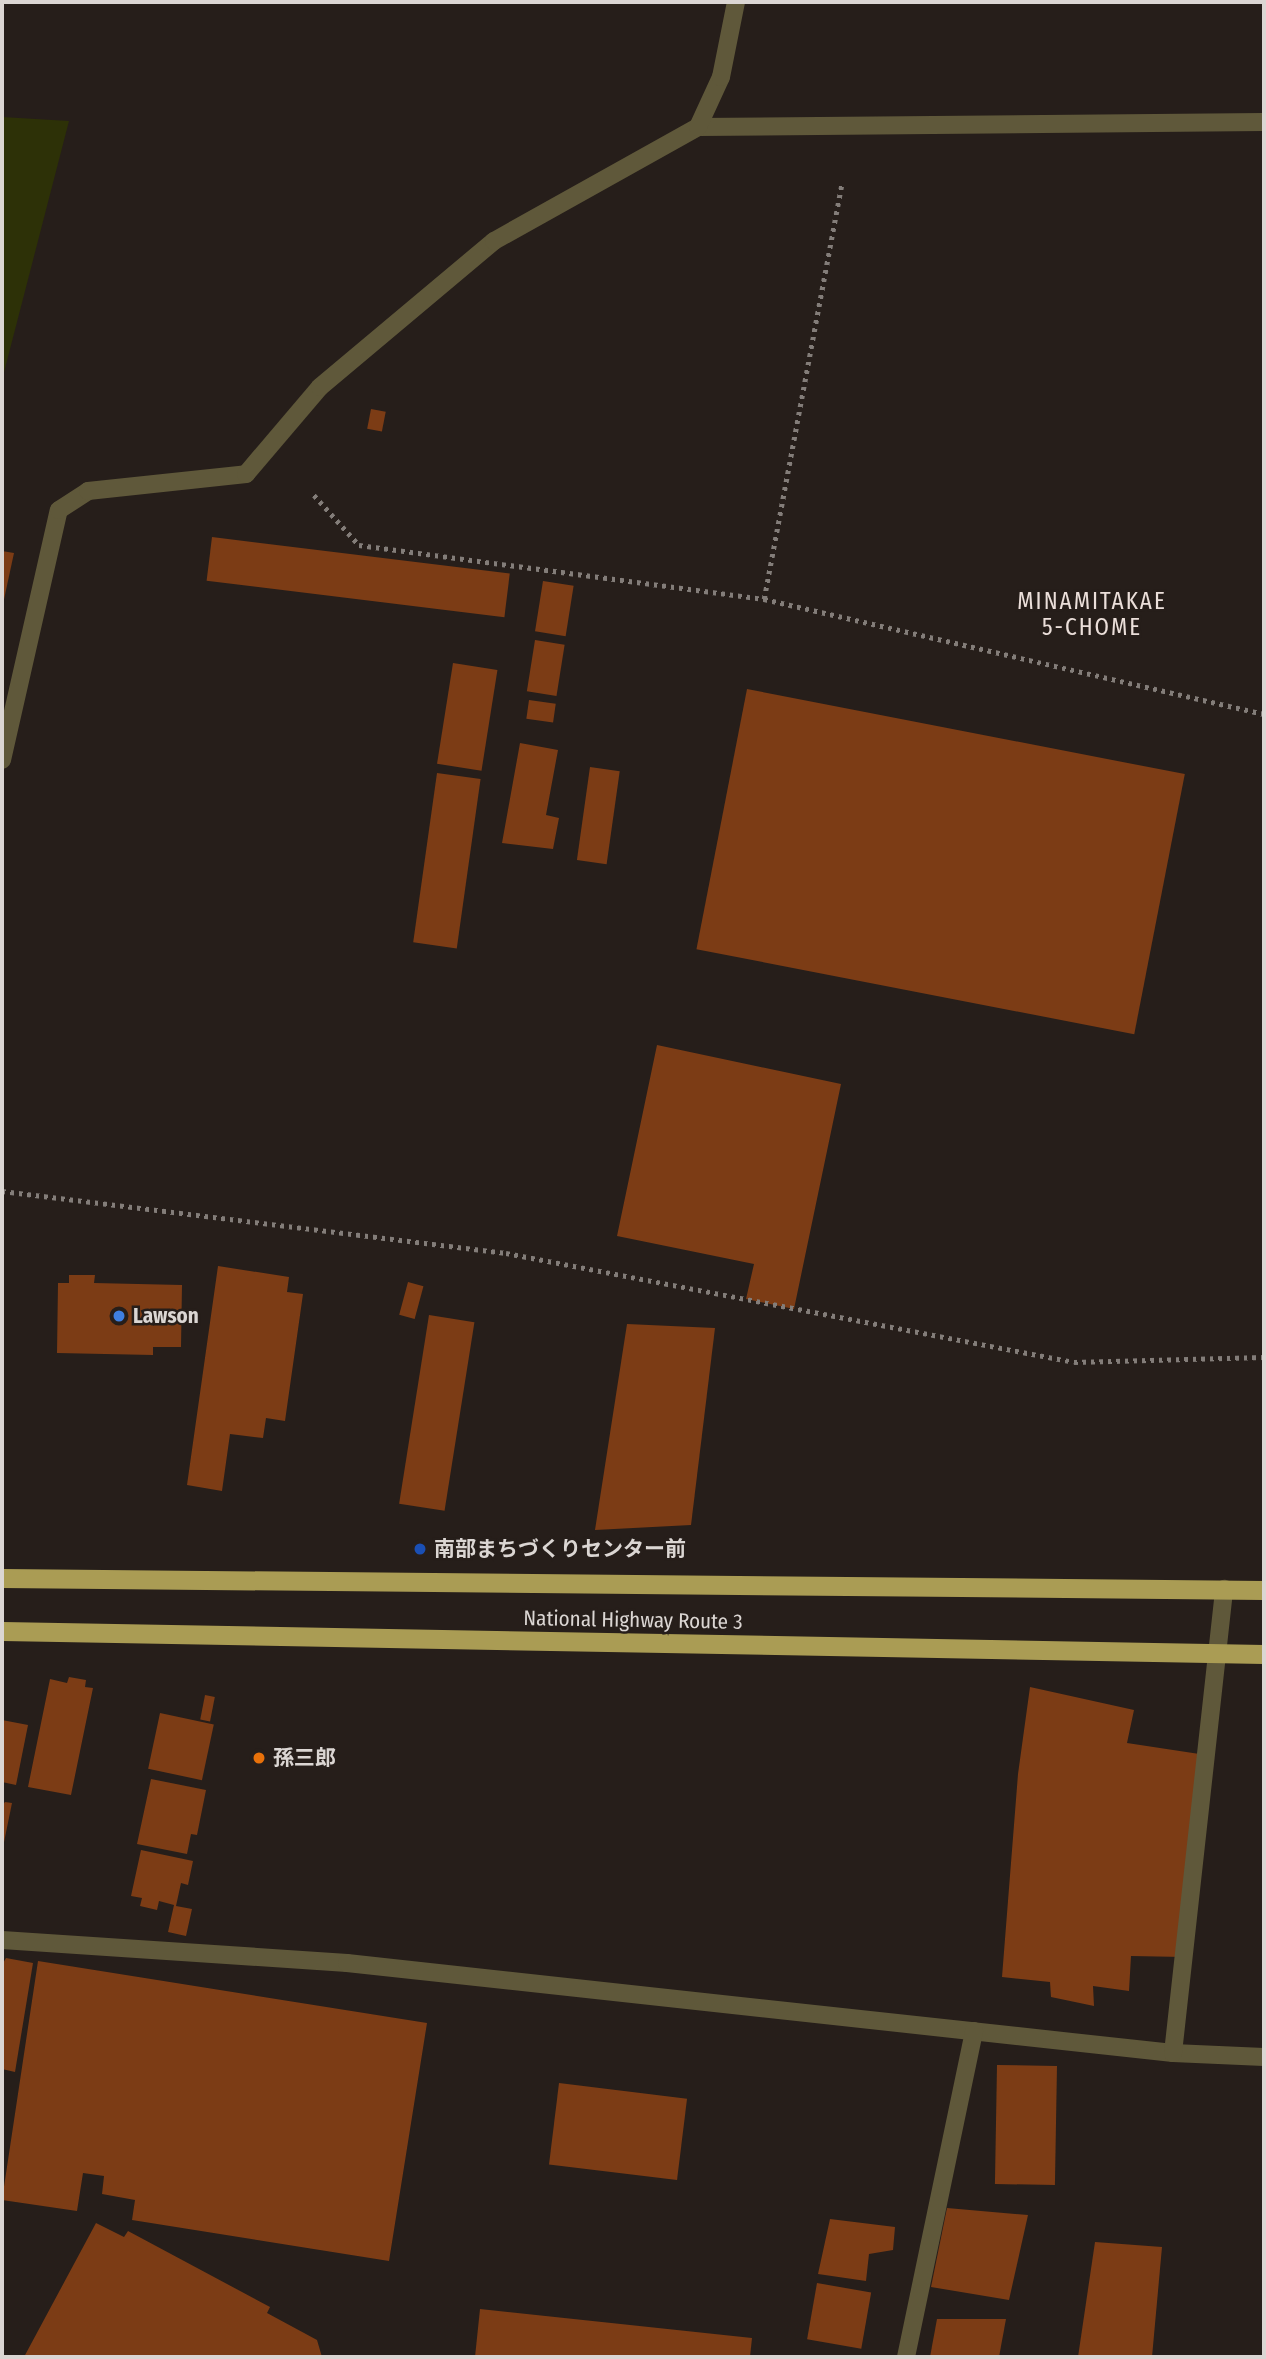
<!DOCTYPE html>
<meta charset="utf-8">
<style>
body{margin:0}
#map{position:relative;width:1266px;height:2359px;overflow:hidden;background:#261e1a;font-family:"Fira Sans Condensed","Noto Sans JP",sans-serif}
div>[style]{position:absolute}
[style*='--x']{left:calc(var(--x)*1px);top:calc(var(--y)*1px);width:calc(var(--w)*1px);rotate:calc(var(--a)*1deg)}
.green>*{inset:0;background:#2d3107}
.building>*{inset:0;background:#7c3c15;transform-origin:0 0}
.path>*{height:4.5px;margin-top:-2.25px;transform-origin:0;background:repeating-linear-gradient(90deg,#837d79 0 3.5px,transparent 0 8.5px)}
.minor>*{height:18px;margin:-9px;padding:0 9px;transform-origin:9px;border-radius:9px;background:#5f583a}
.trunk>*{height:19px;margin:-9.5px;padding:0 9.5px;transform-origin:9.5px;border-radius:9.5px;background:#aa9c54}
.dots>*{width:19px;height:19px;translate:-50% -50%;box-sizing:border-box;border:4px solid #261e1a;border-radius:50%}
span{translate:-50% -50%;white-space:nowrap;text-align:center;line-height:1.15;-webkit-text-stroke:5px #261e1a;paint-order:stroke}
.poi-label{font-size:21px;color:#dbd6d3;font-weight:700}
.left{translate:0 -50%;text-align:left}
.street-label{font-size:21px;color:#dbd6d3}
.neighbourhood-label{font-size:23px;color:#ebdfda;letter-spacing:2px}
.frame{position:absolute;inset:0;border:4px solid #dbd6d3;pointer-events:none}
</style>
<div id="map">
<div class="green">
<i style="clip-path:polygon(2px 117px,69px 121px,2px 380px)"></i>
</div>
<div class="building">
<i style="left:371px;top:409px;width:15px;height:20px;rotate:11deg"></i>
<i style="left:212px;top:537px;width:300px;height:44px;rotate:7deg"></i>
<i style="clip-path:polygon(2px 551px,14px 553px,3px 604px,2px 604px)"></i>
<i style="left:543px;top:581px;width:31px;height:51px;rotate:9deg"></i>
<i style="left:535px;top:640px;width:30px;height:52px;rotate:9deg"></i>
<i style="left:453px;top:663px;width:45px;height:102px;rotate:9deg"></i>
<i style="left:747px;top:689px;width:446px;height:265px;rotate:11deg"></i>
<i style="left:529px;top:700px;width:27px;height:19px;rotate:8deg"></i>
<i style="clip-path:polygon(520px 743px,558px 750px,546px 815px,559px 818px,553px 849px,502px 843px)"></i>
<i style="left:590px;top:767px;width:30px;height:94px;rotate:8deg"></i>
<i style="left:437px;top:773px;width:44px;height:171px;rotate:8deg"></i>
<i style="clip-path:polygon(657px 1045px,841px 1084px,794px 1309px,746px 1299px,754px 1264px,617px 1236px)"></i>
<i style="clip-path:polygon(218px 1266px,289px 1277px,287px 1292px,303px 1294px,285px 1421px,266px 1418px,263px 1438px,230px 1434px,222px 1491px,187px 1485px)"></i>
<i style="clip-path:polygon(69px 1275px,95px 1275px,94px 1283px,182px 1285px,181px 1347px,153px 1347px,153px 1355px,57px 1353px,58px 1283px,69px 1283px)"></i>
<i style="left:408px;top:1282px;width:16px;height:34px;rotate:15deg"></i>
<i style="left:429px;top:1315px;width:46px;height:191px;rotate:9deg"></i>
<i style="clip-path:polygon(627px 1324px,715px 1328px,691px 1525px,595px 1530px)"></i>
<i style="clip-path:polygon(69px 1677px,86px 1680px,85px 1687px,93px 1688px,71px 1795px,28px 1787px,50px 1679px,67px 1683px)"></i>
<i style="clip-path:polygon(1030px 1687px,1134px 1710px,1127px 1743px,1206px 1755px,1184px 1957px,1131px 1956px,1129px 1991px,1093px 1986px,1094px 2006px,1051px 1997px,1050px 1982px,1002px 1977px,1018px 1774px)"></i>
<i style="left:205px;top:1695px;width:10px;height:25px;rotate:11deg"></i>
<i style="left:160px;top:1713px;width:55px;height:57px;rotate:12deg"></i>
<i style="clip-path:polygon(2px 1720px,28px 1725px,16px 1785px,2px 1782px)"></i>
<i style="clip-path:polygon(151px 1779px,206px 1790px,197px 1835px,191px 1834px,187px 1854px,137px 1844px)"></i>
<i style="clip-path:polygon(5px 1802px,12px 1803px,3px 1847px,2px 1806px)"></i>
<i style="clip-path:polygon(141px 1850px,193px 1861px,188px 1885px,181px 1883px,176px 1906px,192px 1909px,186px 1936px,168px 1932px,174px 1905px,159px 1901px,157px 1910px,140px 1906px,142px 1898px,131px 1896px)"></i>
<i style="clip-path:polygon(6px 1958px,33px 1963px,15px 2072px,2px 2069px,2px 1965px)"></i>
<i style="clip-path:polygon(38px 1961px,427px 2023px,389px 2261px,132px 2220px,135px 2200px,102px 2194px,104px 2176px,83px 2173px,77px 2211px,2px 2200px)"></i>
<i style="left:997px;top:2065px;width:60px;height:119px;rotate:1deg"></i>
<i style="left:559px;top:2083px;width:129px;height:82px;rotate:7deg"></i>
<i style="clip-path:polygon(947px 2208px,1028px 2215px,1009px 2300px,931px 2287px)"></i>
<i style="clip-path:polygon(830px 2219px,895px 2227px,893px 2250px,869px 2254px,866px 2281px,818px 2274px)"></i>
<i style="clip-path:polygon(96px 2223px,124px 2237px,128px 2231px,270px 2307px,267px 2313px,317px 2340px,322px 2357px,24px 2357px)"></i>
<i style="clip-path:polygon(1095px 2242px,1162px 2247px,1152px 2357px,1078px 2357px)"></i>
<i style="left:817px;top:2283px;width:55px;height:57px;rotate:10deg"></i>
<i style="clip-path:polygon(480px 2309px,752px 2338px,750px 2357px,475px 2357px)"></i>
<i style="clip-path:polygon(937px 2319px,1006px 2319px,999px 2357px,930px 2357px)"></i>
</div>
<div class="path">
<i style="--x:314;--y:495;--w:67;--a:48"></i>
<i style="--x:359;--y:545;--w:409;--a:7.6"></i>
<i style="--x:764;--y:599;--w:424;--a:-79.4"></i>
<i style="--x:764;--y:599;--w:513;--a:12.95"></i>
<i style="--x:2;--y:1191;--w:508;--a:7.01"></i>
<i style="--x:506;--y:1253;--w:578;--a:10.86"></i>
<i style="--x:1074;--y:1362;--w:190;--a:-1.5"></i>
</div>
<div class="minor">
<i style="--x:698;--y:127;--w:566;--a:-0.51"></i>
<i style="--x:2;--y:760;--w:256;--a:-77.2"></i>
<i style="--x:59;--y:510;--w:35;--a:-33"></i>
<i style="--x:88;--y:491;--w:159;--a:-6.1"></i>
<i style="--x:246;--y:474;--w:114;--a:-49.6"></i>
<i style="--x:320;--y:387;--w:227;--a:-40"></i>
<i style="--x:494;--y:241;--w:234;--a:-29.2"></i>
<i style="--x:698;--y:127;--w:55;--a:-65.3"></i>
<i style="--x:721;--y:77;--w:76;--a:-78.7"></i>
<i style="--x:2;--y:1940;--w:346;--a:3.8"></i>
<i style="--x:347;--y:1963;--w:831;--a:6.22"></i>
<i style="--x:1173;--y:2053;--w:91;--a:2.5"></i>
<i style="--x:1173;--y:2053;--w:467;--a:-83.7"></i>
<i style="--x:906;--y:2357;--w:333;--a:-78.2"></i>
</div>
<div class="trunk">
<i style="--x:2;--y:1578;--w:1262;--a:0.54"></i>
<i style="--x:2;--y:1631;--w:1262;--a:1.04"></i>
</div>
<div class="dots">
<i style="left:119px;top:1316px;background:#3f7fe0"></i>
<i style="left:420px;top:1549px;background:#1a4fb4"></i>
<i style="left:259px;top:1758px;background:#e8710a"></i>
</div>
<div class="poi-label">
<span class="left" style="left:133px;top:1316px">Lawson</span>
<span class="left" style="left:434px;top:1549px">南部まちづくりセンター前</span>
<span class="left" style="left:273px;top:1758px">孫三郎</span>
</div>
<div class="street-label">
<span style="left:633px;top:1620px;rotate:1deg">National Highway Route 3</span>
</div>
<div class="neighbourhood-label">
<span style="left:1092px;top:614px">MINAMITAKAE<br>5-CHOME</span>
</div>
<div class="frame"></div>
</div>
